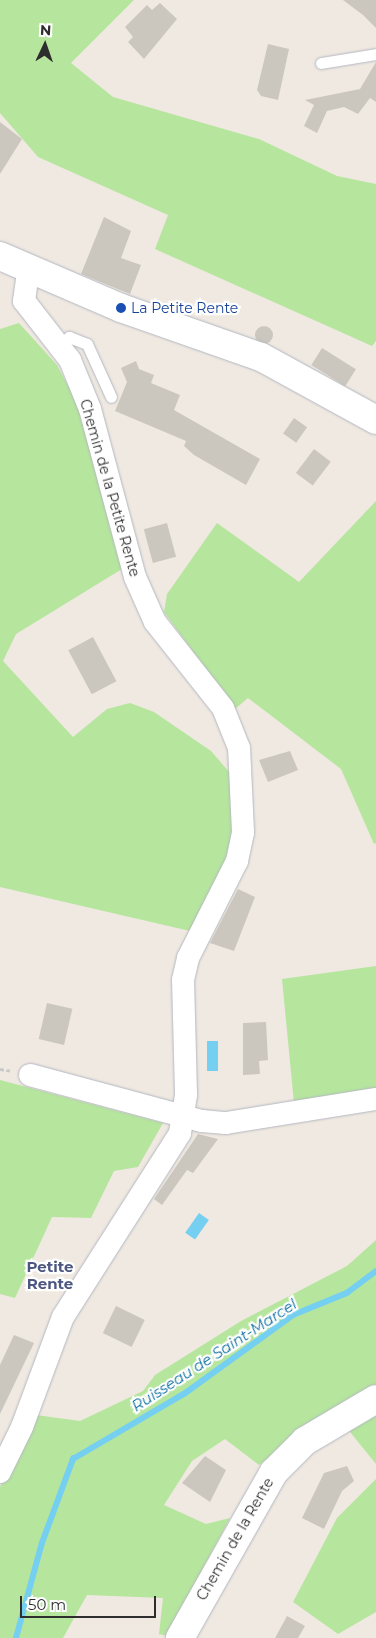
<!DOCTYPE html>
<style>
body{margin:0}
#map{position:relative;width:376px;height:1638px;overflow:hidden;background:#efe9e1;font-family:Montserrat,sans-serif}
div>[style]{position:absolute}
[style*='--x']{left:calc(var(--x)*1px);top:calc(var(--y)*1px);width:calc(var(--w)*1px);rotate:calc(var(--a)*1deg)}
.green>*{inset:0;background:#b6e59e}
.water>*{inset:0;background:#75cff0;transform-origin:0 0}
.stream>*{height:5.5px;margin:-2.75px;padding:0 2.75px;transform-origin:2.75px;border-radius:2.75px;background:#75cff0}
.building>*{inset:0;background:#cbc7bf;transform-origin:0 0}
.round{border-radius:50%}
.path>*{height:3px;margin-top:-1.5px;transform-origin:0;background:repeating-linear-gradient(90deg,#c9c9c9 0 4px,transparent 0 6.5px)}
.roads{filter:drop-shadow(0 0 1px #b4b7c1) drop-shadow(0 0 1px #b4b7c1)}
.service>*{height:11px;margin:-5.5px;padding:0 5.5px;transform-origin:5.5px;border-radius:5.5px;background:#fff}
.minor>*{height:22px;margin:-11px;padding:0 11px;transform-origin:11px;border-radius:11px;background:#fff}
.tertiary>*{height:28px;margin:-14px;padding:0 14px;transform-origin:14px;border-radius:14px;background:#fff}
.secondary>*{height:28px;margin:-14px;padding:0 14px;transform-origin:14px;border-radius:14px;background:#fff}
.dots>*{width:14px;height:14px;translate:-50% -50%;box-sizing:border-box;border:2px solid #fff;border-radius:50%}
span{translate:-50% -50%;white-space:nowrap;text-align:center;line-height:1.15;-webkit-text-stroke:4.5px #fff;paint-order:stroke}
.transit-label{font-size:14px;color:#164399}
.left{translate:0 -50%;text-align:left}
.street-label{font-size:14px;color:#2e2e2e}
.neighbourhood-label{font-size:15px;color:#4d5680;font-weight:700}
.water-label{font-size:15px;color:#0d6fa3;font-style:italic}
.north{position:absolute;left:20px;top:20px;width:50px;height:50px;-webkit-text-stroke:4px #fff;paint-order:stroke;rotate:3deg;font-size:14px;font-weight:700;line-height:20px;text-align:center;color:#2e2e2e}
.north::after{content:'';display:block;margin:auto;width:18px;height:22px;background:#2e2e2e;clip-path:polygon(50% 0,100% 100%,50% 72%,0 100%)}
.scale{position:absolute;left:20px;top:1596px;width:136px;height:22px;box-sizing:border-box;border:2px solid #2e2e2e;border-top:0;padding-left:6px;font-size:15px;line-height:18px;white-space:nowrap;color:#2e2e2e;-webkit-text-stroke:4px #fff;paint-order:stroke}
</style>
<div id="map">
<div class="green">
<i style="clip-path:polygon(0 0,134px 0,71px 63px,113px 97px,259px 139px,337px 176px,376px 184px,376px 341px,372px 346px,155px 249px,168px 215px,38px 157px,0 113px)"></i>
<i style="clip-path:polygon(19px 323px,57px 365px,85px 418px,122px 569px,16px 634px,3px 661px,73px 737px,107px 709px,130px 703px,154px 712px,211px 751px,236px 780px,232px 853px,190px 931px,0 887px,0 329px)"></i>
<i style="clip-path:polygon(376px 501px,376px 843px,374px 844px,341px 769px,248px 698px,235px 709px,164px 612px,167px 594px,217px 523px,299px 582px)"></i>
<i style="clip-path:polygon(376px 966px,376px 1091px,294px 1103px,282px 979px)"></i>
<i style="clip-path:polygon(0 1080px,163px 1123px,138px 1167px,114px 1171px,91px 1218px,52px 1217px,15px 1298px,0 1294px)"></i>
<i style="clip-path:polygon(376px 1240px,376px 1389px,334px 1407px,259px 1465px,225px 1439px,192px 1461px,164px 1505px,206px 1524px,230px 1518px,167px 1636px,159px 1634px,163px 1598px,87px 1595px,63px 1638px,0 1638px,0 1487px,36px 1415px,80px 1421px,143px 1391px,155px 1375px,241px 1321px,347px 1266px)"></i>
<i style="clip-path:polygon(376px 1411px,376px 1464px,346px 1427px)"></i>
<i style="clip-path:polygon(376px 1479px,376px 1612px,338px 1634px,293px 1602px,337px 1518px)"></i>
</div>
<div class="water">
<i style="left:207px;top:1041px;width:11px;height:30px"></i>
<i style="left:199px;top:1213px;width:12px;height:24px;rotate:35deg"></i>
</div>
<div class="stream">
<i style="--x:16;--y:1638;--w:98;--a:-74.7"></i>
<i style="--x:42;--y:1543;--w:90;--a:-69.7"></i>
<i style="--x:73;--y:1459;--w:129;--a:-30.4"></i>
<i style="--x:184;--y:1394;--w:135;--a:-35.9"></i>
<i style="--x:293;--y:1315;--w:58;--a:-22.2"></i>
<i style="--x:347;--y:1293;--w:36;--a:-37"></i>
</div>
<div class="building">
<i style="clip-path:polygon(343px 0,376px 0,376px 28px,363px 15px)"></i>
<i style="clip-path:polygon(160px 3px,177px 19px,144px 59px,128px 42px,133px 37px,125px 27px,147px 5px,152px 10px)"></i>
<i style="clip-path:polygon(268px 44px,289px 49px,278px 100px,261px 96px,257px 90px)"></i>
<i style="clip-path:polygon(376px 62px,376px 102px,370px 98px,358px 114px,344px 107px,327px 111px,317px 133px,304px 126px,314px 105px,305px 100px,360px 89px)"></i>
<i style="clip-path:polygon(0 122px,22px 139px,0 174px)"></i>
<i style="clip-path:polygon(104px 217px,131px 231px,121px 258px,141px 265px,130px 294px,81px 274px)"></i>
<i class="round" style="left:255px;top:326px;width:18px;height:18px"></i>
<i style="left:322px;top:348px;width:40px;height:20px;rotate:32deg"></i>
<i style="clip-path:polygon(136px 361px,139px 369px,154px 375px,151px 383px,180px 395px,174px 410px,260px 459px,246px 485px,194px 455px,184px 446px,186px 441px,115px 411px,127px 382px,121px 368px)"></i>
<i style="left:294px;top:418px;width:16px;height:19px;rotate:35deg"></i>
<i style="left:314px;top:449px;width:21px;height:30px;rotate:37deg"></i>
<i style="left:167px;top:523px;width:35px;height:24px;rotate:75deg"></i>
<i style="left:93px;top:637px;width:50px;height:28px;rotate:62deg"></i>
<i style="clip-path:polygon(290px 751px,298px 770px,268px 782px,259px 760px)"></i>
<i style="clip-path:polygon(238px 889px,255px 897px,234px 951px,210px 943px)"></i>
<i style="left:47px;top:1003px;width:26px;height:37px;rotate:13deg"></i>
<i style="clip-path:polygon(266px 1022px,268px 1060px,259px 1061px,260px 1074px,243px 1075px,243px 1023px)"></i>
<i style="clip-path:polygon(198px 1134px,218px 1139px,193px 1173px,187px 1170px,162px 1205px,154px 1199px)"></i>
<i style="left:116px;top:1306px;width:32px;height:30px;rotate:26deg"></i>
<i style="clip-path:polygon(14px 1335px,34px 1343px,0 1414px,0 1365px)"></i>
<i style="clip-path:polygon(205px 1456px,226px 1470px,210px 1502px,182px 1483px)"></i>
<i style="clip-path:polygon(347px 1466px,354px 1481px,342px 1491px,324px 1529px,302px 1518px,324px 1473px)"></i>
<i style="clip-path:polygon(287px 1616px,305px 1626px,298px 1638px,275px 1638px)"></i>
</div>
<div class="path">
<i style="--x:0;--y:1069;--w:12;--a:9"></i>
</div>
<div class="roads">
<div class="service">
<i style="--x:321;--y:63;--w:56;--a:-9.3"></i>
<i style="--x:59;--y:345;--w:13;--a:-39"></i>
<i style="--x:69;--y:337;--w:19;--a:21"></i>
<i style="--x:87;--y:344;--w:58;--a:65.6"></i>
</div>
<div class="minor">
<i style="--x:30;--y:1075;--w:178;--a:15"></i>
<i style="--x:202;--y:1121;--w:24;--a:5"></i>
<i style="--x:226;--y:1123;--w:152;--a:-9.1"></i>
<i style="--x:0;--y:1472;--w:50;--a:-63.9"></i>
<i style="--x:22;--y:1427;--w:117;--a:-69.6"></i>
<i style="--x:63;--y:1317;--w:218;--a:-57.5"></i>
<i style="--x:180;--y:1133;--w:39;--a:-81"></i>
<i style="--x:186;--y:1094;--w:114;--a:-91.5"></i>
<i style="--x:183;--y:980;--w:23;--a:-77"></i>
<i style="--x:188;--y:958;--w:109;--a:-63.2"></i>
<i style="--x:237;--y:861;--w:30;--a:-78"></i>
<i style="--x:243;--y:832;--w:84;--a:-92.7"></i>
<i style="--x:239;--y:748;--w:43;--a:-111.8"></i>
<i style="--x:223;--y:708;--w:110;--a:-128.3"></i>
<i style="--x:155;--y:622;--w:49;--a:-114"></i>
<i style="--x:135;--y:577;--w:174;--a:-105"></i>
<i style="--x:90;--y:409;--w:53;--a:-112.2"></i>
<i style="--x:70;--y:360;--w:75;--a:-127.9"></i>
<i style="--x:24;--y:301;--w:29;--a:-82"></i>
</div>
<div class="tertiary">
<i style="--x:180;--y:1638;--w:191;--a:-60.5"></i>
<i style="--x:274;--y:1472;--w:44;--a:-45"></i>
<i style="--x:305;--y:1441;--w:82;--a:-30.6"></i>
</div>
<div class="secondary">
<i style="--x:0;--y:256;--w:132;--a:23.3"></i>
<i style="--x:121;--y:308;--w:148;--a:19.3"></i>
<i style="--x:261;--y:357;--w:131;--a:28.7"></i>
</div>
</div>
<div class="dots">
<i style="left:121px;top:308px;background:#1a4fb4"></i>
</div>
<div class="transit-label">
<span class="left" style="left:131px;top:308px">La Petite Rente</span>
</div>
<div class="street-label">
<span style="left:110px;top:488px;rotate:74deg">Chemin de la Petite Rente</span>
<span style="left:235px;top:1539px;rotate:-60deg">Chemin de la Rente</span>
</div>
<div class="neighbourhood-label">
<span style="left:50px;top:1275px">Petite<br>Rente</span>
</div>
<div class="water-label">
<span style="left:214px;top:1355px;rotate:-33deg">Ruisseau de Saint-Marcel</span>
</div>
<div class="north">N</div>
<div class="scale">50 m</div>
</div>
